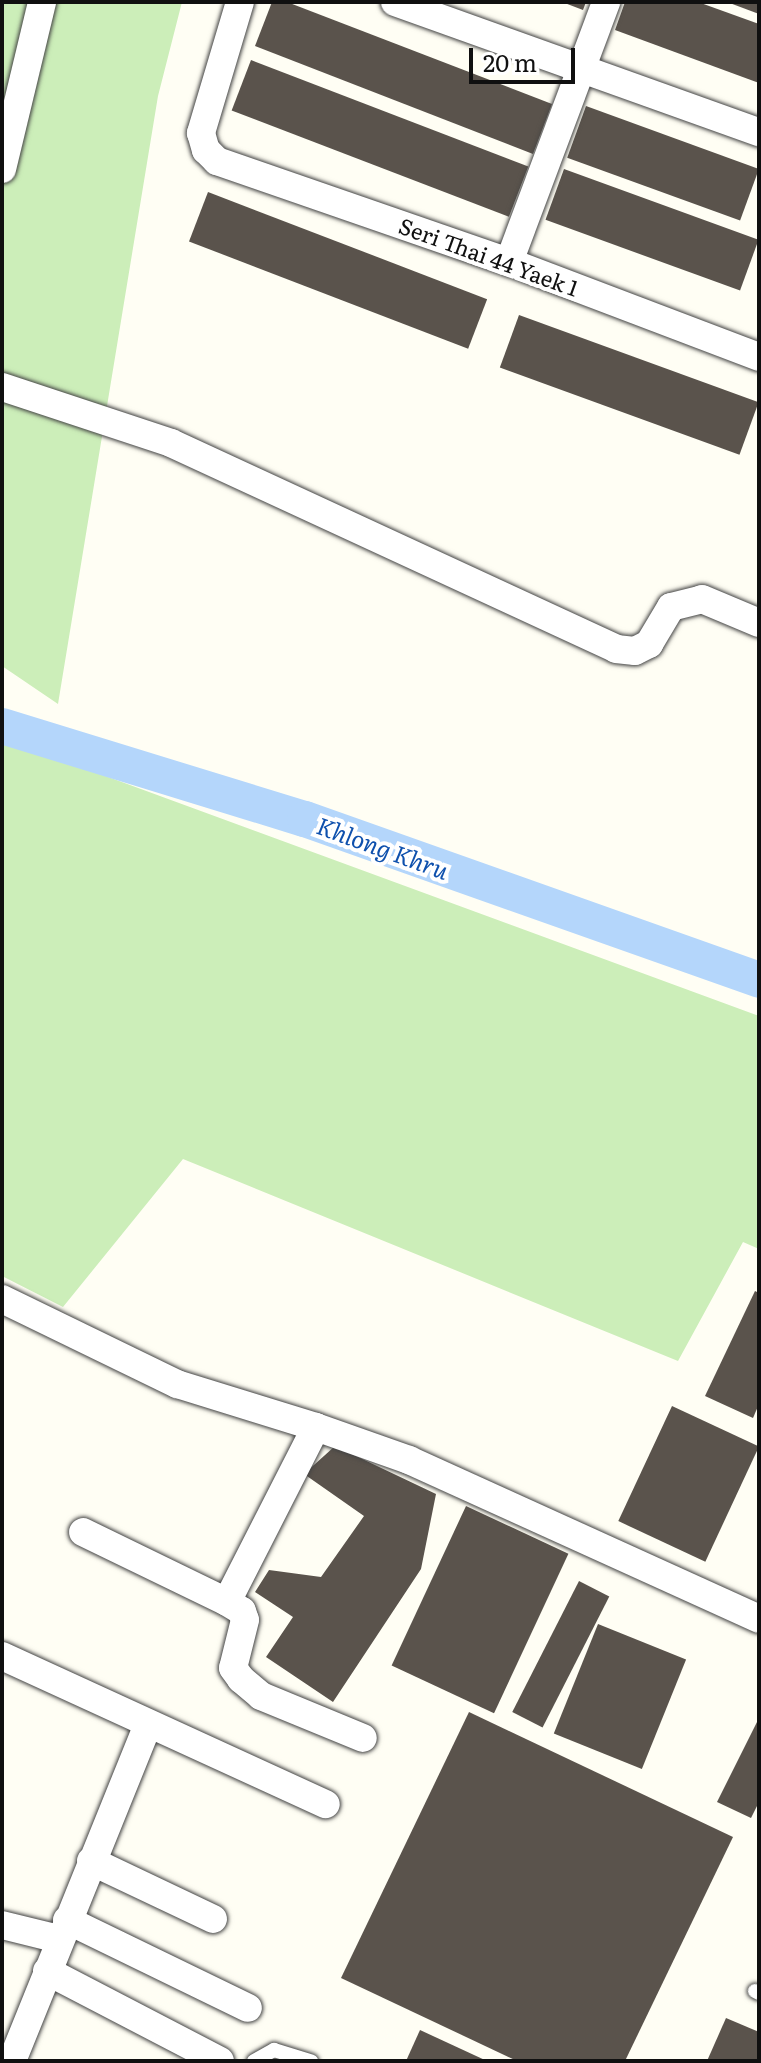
<!DOCTYPE html>
<style>
body{margin:0}
#map{position:relative;width:761px;height:2063px;overflow:hidden;background:#fffef4;font-family:Literata,serif}
div>[style]{position:absolute}
[style*='--x']{left:calc(var(--x)*1px);top:calc(var(--y)*1px);width:calc(var(--w)*1px);rotate:calc(var(--a)*1deg)}
.green>*{inset:0;background:#cceeb9}
.canal>*{height:36px;margin:-18px;padding:0 18px;transform-origin:18px;border-radius:18px;background:#b4d6fb}
.building>*{inset:0;background:#5a534c;transform-origin:0 0}
.roads{filter:drop-shadow(0 0 2px #434343) drop-shadow(0 0 2px #434343)}
.lane>*{height:14px;margin:-7px;padding:0 7px;transform-origin:7px;border-radius:7px;background:#fff}
.street>*{height:28px;margin:-14px;padding:0 14px;transform-origin:14px;border-radius:14px;background:#fff}
span{translate:-50% -50%;white-space:nowrap;text-align:center;line-height:1.15;-webkit-text-stroke:8px #fff;paint-order:stroke}
.street-label{font-size:22px;color:#101010}
.water-label{font-size:24px;color:#0e50ad;font-style:italic}
.frame{position:absolute;inset:0;border:4px solid #101010;pointer-events:none}
.scale{position:absolute;left:469px;top:48px;width:106px;height:36px;box-sizing:border-box;border:4px solid #101010;border-top:0;padding-left:10px;font-size:24px;line-height:28px;white-space:nowrap;color:#101010;-webkit-text-stroke:6px #fff;paint-order:stroke}
</style>
<div id="map">
<div class="green">
<i style="clip-path:polygon(2px 2px,182px 2px,158px 96px,58px 704px,2px 666px)"></i>
<i style="clip-path:polygon(2px 738px,759px 1016px,759px 1249px,743px 1242px,678px 1361px,183px 1159px,63px 1307px,2px 1276px)"></i>
</div>
<div class="canal">
<i style="--x:2;--y:726;--w:317;--a:17.1"></i>
<i style="--x:305;--y:819;--w:482;--a:19.5"></i>
</div>
<div class="building">
<i style="clip-path:polygon(272px 2px,287px 2px,552px 104px,533px 154px,255px 46px)"></i>
<i style="clip-path:polygon(562px 2px,586px 2px,583px 10px)"></i>
<i style="clip-path:polygon(625px 2px,698px 2px,759px 24px,759px 83px,615px 30px)"></i>
<i style="clip-path:polygon(727px 2px,759px 2px,759px 14px)"></i>
<i style="left:251px;top:60px;width:297px;height:54px;rotate:21deg"></i>
<i style="left:586px;top:106px;width:184px;height:55px;rotate:20deg"></i>
<i style="left:564px;top:169px;width:207px;height:54px;rotate:20deg"></i>
<i style="left:208px;top:192px;width:299px;height:53px;rotate:21deg"></i>
<i style="left:519px;top:315px;width:255px;height:56px;rotate:20deg"></i>
<i style="clip-path:polygon(755px 1291px,759px 1293px,759px 1404px,753px 1418px,705px 1396px)"></i>
<i style="left:672px;top:1406px;width:96px;height:127px;rotate:25deg"></i>
<i style="clip-path:polygon(335px 1446px,436px 1494px,421px 1569px,333px 1702px,266px 1657px,293px 1617px,255px 1592px,269px 1570px,321px 1577px,364px 1516px,304px 1474px)"></i>
<i style="left:466px;top:1506px;width:113px;height:176px;rotate:25deg"></i>
<i style="left:579px;top:1581px;width:34px;height:147px;rotate:27deg"></i>
<i style="left:598px;top:1624px;width:95px;height:118px;rotate:22deg"></i>
<i style="clip-path:polygon(469px 1712px,733px 1837px,625px 2061px,517px 2061px,341px 1978px)"></i>
<i style="clip-path:polygon(759px 1718px,759px 1802px,751px 1818px,717px 1802px)"></i>
<i style="clip-path:polygon(726px 2018px,759px 2032px,759px 2061px,707px 2061px)"></i>
<i style="clip-path:polygon(420px 2030px,487px 2061px,406px 2061px)"></i>
</div>
<div class="roads">
<div class="lane">
<i style="--x:755;--y:1991;--w:4;--a:27"></i>
<i style="--x:254;--y:2061;--w:23;--a:-29"></i>
<i style="--x:274;--y:2050;--w:39;--a:17"></i>
</div>
<div class="street">
<i style="--x:240;--y:2;--w:137;--a:106.6"></i>
<i style="--x:201;--y:133;--w:18;--a:74"></i>
<i style="--x:206;--y:150;--w:16;--a:45"></i>
<i style="--x:217;--y:161;--w:309;--a:19.1"></i>
<i style="--x:509;--y:262;--w:267;--a:20.8"></i>
<i style="--x:395;--y:2;--w:387;--a:19.7"></i>
<i style="--x:2;--y:169;--w:172;--a:-76.5"></i>
<i style="--x:509;--y:262;--w:278;--a:-69.5"></i>
<i style="--x:2;--y:387;--w:178;--a:18.3"></i>
<i style="--x:171;--y:443;--w:490;--a:24.8"></i>
<i style="--x:616;--y:649;--w:19;--a:6"></i>
<i style="--x:635;--y:651;--w:16;--a:-27"></i>
<i style="--x:649;--y:644;--w:43;--a:-59.3"></i>
<i style="--x:671;--y:607;--w:32;--a:-14"></i>
<i style="--x:702;--y:599;--w:62;--a:22.8"></i>
<i style="--x:2;--y:1299;--w:195;--a:25.9"></i>
<i style="--x:177;--y:1384;--w:145;--a:17.2"></i>
<i style="--x:316;--y:1427;--w:196;--a:117"></i>
<i style="--x:227;--y:1602;--w:160;--a:-154.1"></i>
<i style="--x:316;--y:1427;--w:99;--a:19.5"></i>
<i style="--x:409;--y:1460;--w:384;--a:24.4"></i>
<i style="--x:227;--y:1602;--w:17;--a:31"></i>
<i style="--x:242;--y:1611;--w:9;--a:72"></i>
<i style="--x:245;--y:1620;--w:49;--a:104"></i>
<i style="--x:233;--y:1668;--w:14;--a:54"></i>
<i style="--x:241;--y:1679;--w:26;--a:40"></i>
<i style="--x:261;--y:1696;--w:110;--a:22.4"></i>
<i style="--x:2;--y:1656;--w:356;--a:24.6"></i>
<i style="--x:91;--y:1861;--w:135;--a:25.4"></i>
<i style="--x:67;--y:1920;--w:201;--a:25.9"></i>
<i style="--x:2;--y:1925;--w:59;--a:13.8"></i>
<i style="--x:47;--y:1971;--w:195;--a:27.5"></i>
<i style="--x:12;--y:2061;--w:363;--a:-68"></i>
</div>
</div>
<div class="street-label">
<span style="left:489px;top:256px;rotate:20deg">Seri Thai 44 Yaek 1</span>
</div>
<div class="water-label">
<span style="left:383px;top:847px;rotate:20deg">Khlong Khru</span>
</div>
<div class="frame"></div>
<div class="scale">20 m</div>
</div>
